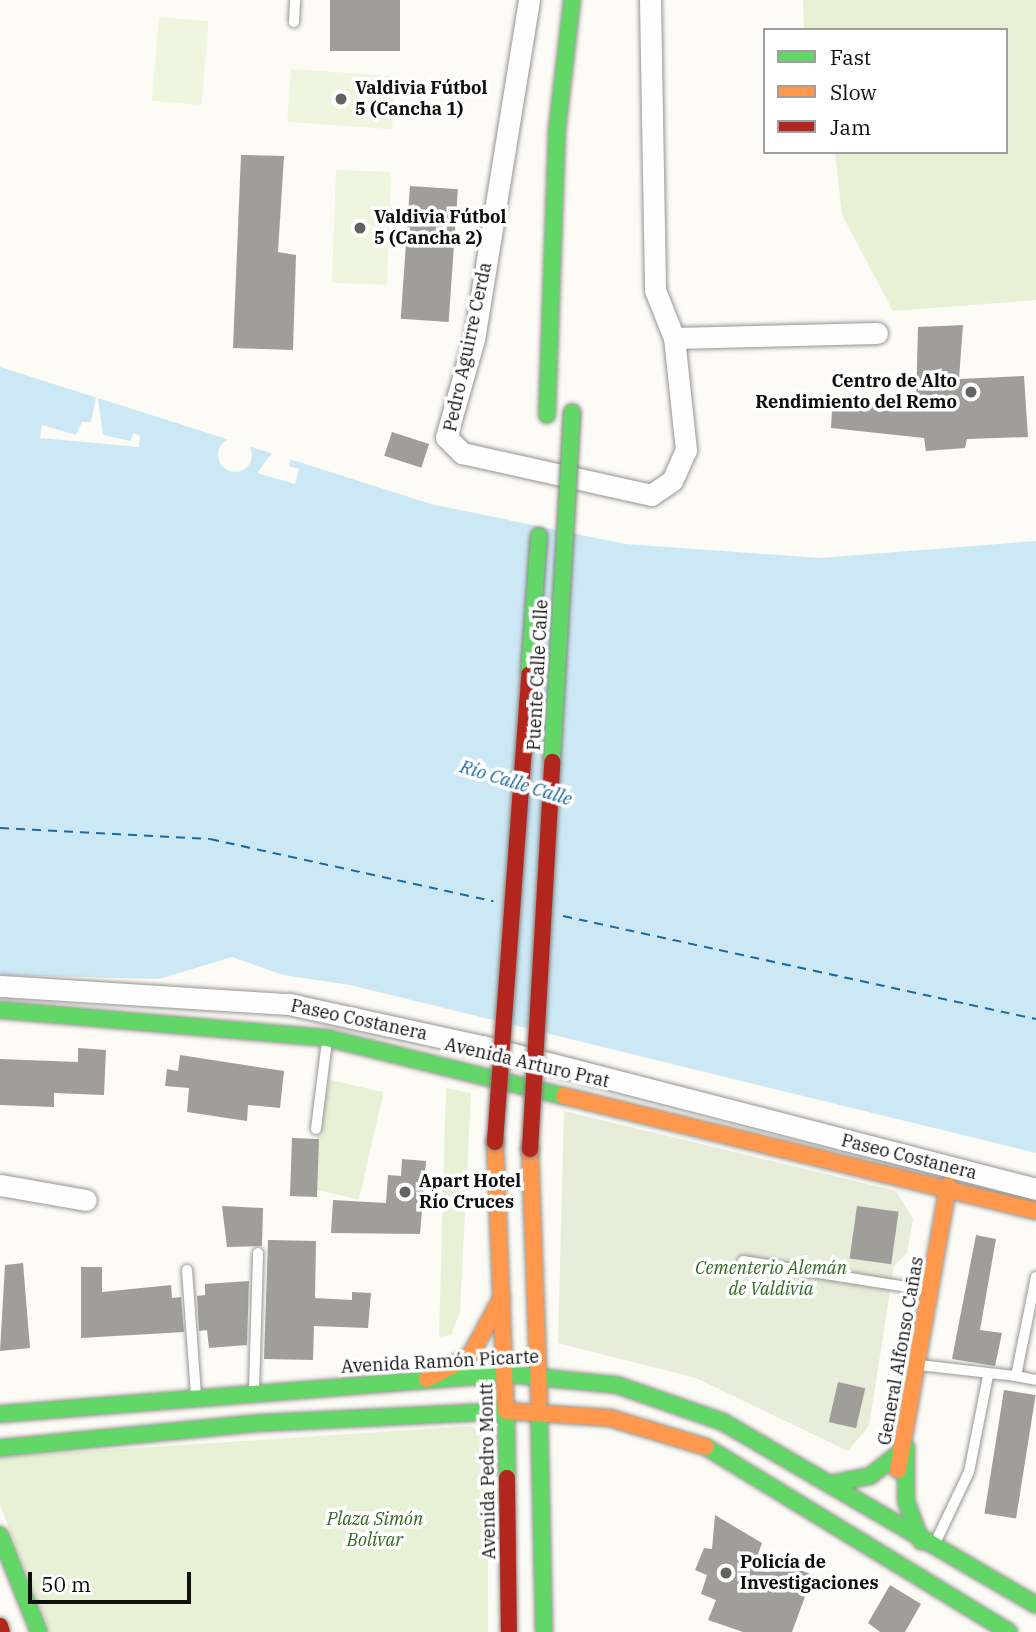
<!DOCTYPE html>
<meta charset="utf-8">
<style>
body{margin:0}
#map{position:relative;width:1036px;height:1632px;overflow:hidden;background:#fcfbf5;font-family:"IBM Plex Serif",serif}
div>[style]{position:absolute}
[style*='--x']{left:calc(var(--x)*1px);top:calc(var(--y)*1px);width:calc(var(--w)*1px);rotate:calc(var(--a)*1deg)}
.green>*{inset:0;background:#e7f1d6;transform-origin:0 0}
.cemetery>*{inset:0;background:#e8edda}
.pitch>*{inset:0;background:#eff5df;transform-origin:0 0}
.water>*{inset:0;background:#cce8f5}
.pier>*{inset:0;background:#fcfbf5}
.round{border-radius:50%}
.ferry>*{height:2px;margin-top:-1px;transform-origin:0;background:repeating-linear-gradient(90deg,#1a699f 0 9px,transparent 0 16px)}
.building>*{inset:0;background:#a09e9a;transform-origin:0 0}
.roads{filter:drop-shadow(0 0 2px #969593) drop-shadow(0 0 2px #969593)}
.lane>*{height:10px;margin:-5px;padding:0 5px;transform-origin:5px;border-radius:5px;background:#fffefe}
.street>*{height:21px;margin:-10.5px;padding:0 10.5px;transform-origin:10.5px;border-radius:10.5px;background:#fffefe}
.fast>*{height:16px;margin:-8px;padding:0 8px;transform-origin:8px;border-radius:8px;background:#63d668}
.slow>*{height:16px;margin:-8px;padding:0 8px;transform-origin:8px;border-radius:8px;background:#ff974d}
.jam>*{height:16px;margin:-8px;padding:0 8px;transform-origin:8px;border-radius:8px;background:#b3261e}
.bridges{filter:drop-shadow(0 0 2px #838380) drop-shadow(0 0 2px #838380)}
.fast-bridge>*{height:16px;margin:-8px;padding:0 8px;transform-origin:8px;border-radius:8px;background:#63d668}
.jam-bridge>*{height:16px;margin:-8px;padding:0 8px;transform-origin:8px;border-radius:8px;background:#b3261e}
.dots>*{width:19px;height:19px;translate:-50% -50%;box-sizing:border-box;border:4px solid #fff;border-radius:50%}
span{translate:-50% -50%;white-space:nowrap;text-align:center;line-height:1.15;-webkit-text-stroke:7px #fff;paint-order:stroke}
.poi-label{font-size:18px;color:#0f0f0f;font-weight:700}
.left{translate:0 -50%;text-align:left}
.right{translate:-100% -50%;text-align:right}
.street-label{font-size:18px;color:#0f0f0f}
.park-label{font-size:18px;color:#316720;font-style:italic}
.water-label{font-size:19px;color:#1a699f;font-style:italic}
.legend{position:absolute;left:763px;top:28px;width:245px;height:126px;box-sizing:border-box;background:#fff;border:2px solid #9f9f9f;margin:0;padding:9px 12px;list-style:none;font-size:21px;color:#0f0f0f}
.legend li{display:flex;align-items:center;gap:14px;height:35px}
.legend b{width:35px;border:2px solid #9f9f9f}
.scale{position:absolute;left:28px;top:1572px;width:163px;height:32px;box-sizing:border-box;border:4px solid #0f0f0f;border-top:0;padding-left:9px;font-size:21px;line-height:24px;white-space:nowrap;color:#0f0f0f;-webkit-text-stroke:5px #fff;paint-order:stroke}
</style>
<div id="map">
<div class="green">
<i style="clip-path:polygon(803px 0,1036px 0,1036px 300px,893px 311px,842px 215px,835px 152px,1006px 152px,1006px 30px,804px 30px)"></i>
<i style="left:330px;top:1080px;width:55px;height:110px;rotate:13deg"></i>
<i style="clip-path:polygon(446px 1088px,471px 1093px,460px 1312px,451px 1335px,439px 1337px)"></i>
<i style="clip-path:polygon(472px 1426px,488px 1441px,488px 1632px,50px 1632px,0 1505px,0 1457px)"></i>
</div>
<div class="cemetery">
<i style="clip-path:polygon(564px 1111px,896px 1191px,913px 1219px,907px 1253px,894px 1266px,869px 1426px,848px 1451px,696px 1378px,558px 1343px)"></i>
</div>
<div class="pitch">
<i style="left:159px;top:17px;width:50px;height:84px;rotate:5deg"></i>
<i style="left:291px;top:69px;width:105px;height:53px;rotate:4deg"></i>
<i style="left:336px;top:170px;width:55px;height:113px;rotate:2deg"></i>
</div>
<div class="water">
<i style="clip-path:polygon(0 367px,431px 504px,625px 544px,820px 558px,1036px 541px,1036px 1153px,350px 985px,283px 975px,232px 957px,159px 979px,0 975px)"></i>
</div>
<div class="pier">
<i style="clip-path:polygon(97px 393px,103px 435px,131px 441px,133px 433px,140px 435px,139px 447px,40px 438px,42px 425px,76px 435px,82px 422px,91px 422px)"></i>
<i class="round" style="left:218px;top:438px;width:34px;height:34px"></i>
<i style="clip-path:polygon(273px 452px,291px 457px,289px 466px,299px 469px,295px 484px,257px 473px)"></i>
</div>
<div class="ferry">
<i style="--x:0;--y:828;--w:210;--a:3"></i>
<i style="--x:210;--y:839;--w:290;--a:12.4"></i>
<i style="--x:563;--y:916;--w:484;--a:12.3"></i>
</div>
<div class="building">
<i style="left:330px;top:0;width:70px;height:51px"></i>
<i style="clip-path:polygon(241px 155px,284px 156px,278px 252px,296px 255px,293px 350px,233px 348px)"></i>
<i style="left:410px;top:186px;width:48px;height:133px;rotate:4deg"></i>
<i style="clip-path:polygon(963px 325px,959px 379px,1024px 376px,1028px 437px,967px 439px,965px 448px,926px 451px,924px 438px,831px 428px,832px 409px,916px 404px,918px 327px)"></i>
<i style="left:392px;top:432px;width:39px;height:25px;rotate:18deg"></i>
<i style="clip-path:polygon(78px 1048px,106px 1050px,104px 1095px,54px 1093px,54px 1107px,0 1105px,0 1059px,78px 1062px)"></i>
<i style="clip-path:polygon(180px 1055px,284px 1071px,280px 1108px,248px 1105px,247px 1121px,187px 1112px,189px 1088px,165px 1086px,167px 1069px,178px 1071px)"></i>
<i style="left:292px;top:1138px;width:27px;height:58px;rotate:2deg"></i>
<i style="clip-path:polygon(402px 1159px,426px 1161px,420px 1234px,331px 1233px,333px 1200px,386px 1203px,388px 1175px,401px 1176px)"></i>
<i style="clip-path:polygon(222px 1206px,263px 1208px,262px 1246px,227px 1247px)"></i>
<i style="left:857px;top:1206px;width:42px;height:53px;rotate:8deg"></i>
<i style="clip-path:polygon(976px 1235px,996px 1239px,980px 1330px,1002px 1333px,995px 1366px,952px 1359px)"></i>
<i style="clip-path:polygon(268px 1240px,316px 1241px,315px 1298px,352px 1300px,352px 1292px,371px 1293px,368px 1328px,314px 1326px,313px 1360px,264px 1359px)"></i>
<i style="clip-path:polygon(23px 1263px,30px 1348px,0 1351px,5px 1265px)"></i>
<i style="clip-path:polygon(81px 1267px,102px 1267px,102px 1292px,171px 1285px,172px 1298px,181px 1297px,184px 1332px,81px 1338px)"></i>
<i style="clip-path:polygon(249px 1281px,247px 1345px,209px 1348px,207px 1330px,199px 1331px,197px 1296px,205px 1295px,205px 1284px)"></i>
<i style="left:838px;top:1382px;width:28px;height:41px;rotate:13deg"></i>
<i style="left:1004px;top:1390px;width:32px;height:125px;rotate:9deg"></i>
<i style="clip-path:polygon(715px 1515px,762px 1543px,758px 1554px,813px 1575px,792px 1632px,743px 1632px,708px 1620px,716px 1600px,701px 1594px,707px 1575px,695px 1570px,704px 1548px,712px 1549px)"></i>
<i style="clip-path:polygon(890px 1585px,921px 1604px,905px 1632px,880px 1632px,868px 1623px)"></i>
</div>
<div class="roads">
<div class="lane">
<i style="--x:294;--y:22;--w:22;--a:-87"></i>
<i style="--x:316;--y:1129;--w:89;--a:-82.9"></i>
<i style="--x:743;--y:1261;--w:186;--a:9"></i>
<i style="--x:187;--y:1270;--w:125;--a:85.9"></i>
<i style="--x:919;--y:1365;--w:98;--a:6.5"></i>
<i style="--x:1016;--y:1376;--w:101;--a:-78.6"></i>
<i style="--x:1016;--y:1376;--w:20;--a:11"></i>
<i style="--x:254;--y:1390;--w:137;--a:-88.3"></i>
<i style="--x:937;--y:1539;--w:74;--a:-64.5"></i>
<i style="--x:969;--y:1472;--w:98;--a:-78.8"></i>
</div>
<div class="street">
<i style="--x:529;--y:0;--w:343;--a:99.2"></i>
<i style="--x:474;--y:339;--w:102;--a:105.9"></i>
<i style="--x:446;--y:437;--w:23;--a:45"></i>
<i style="--x:462;--y:453;--w:194;--a:12.5"></i>
<i style="--x:651;--y:495;--w:25;--a:-34"></i>
<i style="--x:672;--y:481;--w:34;--a:-66"></i>
<i style="--x:686;--y:450;--w:113;--a:-96.1"></i>
<i style="--x:650;--y:0;--w:290;--a:89"></i>
<i style="--x:655;--y:290;--w:52;--a:68.4"></i>
<i style="--x:674;--y:338;--w:203;--a:-1.4"></i>
<i style="--x:0;--y:986;--w:290;--a:3.6"></i>
<i style="--x:289;--y:1004;--w:198;--a:12.3"></i>
<i style="--x:482;--y:1046;--w:572;--a:14.47"></i>
<i style="--x:0;--y:1185;--w:87;--a:9.9"></i>
</div>
<div class="fast">
<i style="--x:547;--y:415;--w:285;--a:-88"></i>
<i style="--x:557;--y:130;--w:131;--a:-83.4"></i>
<i style="--x:0;--y:1010;--w:328;--a:4.9"></i>
<i style="--x:327;--y:1038;--w:244;--a:13.8"></i>
<i style="--x:506;--y:1374;--w:112;--a:5.7"></i>
<i style="--x:617;--y:1385;--w:112;--a:19.2"></i>
<i style="--x:723;--y:1422;--w:363;--a:30.3"></i>
<i style="--x:539;--y:1409;--w:223;--a:88.7"></i>
<i style="--x:0;--y:1414;--w:508;--a:-4.52"></i>
<i style="--x:706;--y:1447;--w:355;--a:31.4"></i>
<i style="--x:0;--y:1448;--w:262;--a:-5.5"></i>
<i style="--x:261;--y:1423;--w:245;--a:-2.8"></i>
<i style="--x:506;--y:1411;--w:67;--a:89.1"></i>
<i style="--x:906;--y:1448;--w:53;--a:90"></i>
<i style="--x:906;--y:1501;--w:43;--a:69.4"></i>
<i style="--x:829;--y:1484;--w:42;--a:-11"></i>
<i style="--x:870;--y:1476;--w:46;--a:-37.9"></i>
<i style="--x:0;--y:1535;--w:105;--a:68.1"></i>
</div>
<div class="slow">
<i style="--x:564;--y:1096;--w:486;--a:13.7"></i>
<i style="--x:495;--y:1142;--w:269;--a:87.7"></i>
<i style="--x:506;--y:1411;--w:104;--a:3.9"></i>
<i style="--x:610;--y:1418;--w:100;--a:16.8"></i>
<i style="--x:530;--y:1149;--w:251;--a:87.9"></i>
<i style="--x:427;--y:1379;--w:49;--a:-28.1"></i>
<i style="--x:470;--y:1356;--w:67;--a:-61.5"></i>
<i style="--x:898;--y:1470;--w:289;--a:-80"></i>
</div>
<div class="jam">
<i style="--x:507;--y:1478;--w:154;--a:89.3"></i>
<i style="--x:0;--y:1626;--w:6;--a:72"></i>
</div>
</div>
<div class="bridges">
<div class="fast-bridge">
<i style="--x:529;--y:674;--w:138;--a:-85.9"></i>
<i style="--x:552;--y:762;--w:350;--a:-86.7"></i>
</div>
<div class="jam-bridge">
<i style="--x:495;--y:1142;--w:469;--a:-85.8"></i>
<i style="--x:530;--y:1149;--w:388;--a:-86.7"></i>
</div>
</div>
<div class="dots">
<i style="left:341px;top:99px;background:#626260"></i>
<i style="left:360px;top:228px;background:#626260"></i>
<i style="left:971px;top:392px;background:#626260"></i>
<i style="left:405px;top:1192px;background:#626260"></i>
<i style="left:726px;top:1573px;background:#626260"></i>
</div>
<div class="poi-label">
<span class="left" style="left:355px;top:99px">Valdivia Fútbol<br>5 (Cancha 1)</span>
<span class="left" style="left:374px;top:228px">Valdivia Fútbol<br>5 (Cancha 2)</span>
<span class="right" style="left:957px;top:392px">Centro de Alto<br>Rendimiento del Remo</span>
<span class="left" style="left:419px;top:1192px">Apart Hotel<br>Río Cruces</span>
<span class="left" style="left:740px;top:1573px">Policía de<br>Investigaciones</span>
</div>
<div class="street-label">
<span style="left:468px;top:347px;rotate:-78deg">Pedro Aguirre Cerda</span>
<span style="left:538px;top:675px;rotate:-87deg">Puente Calle Calle</span>
<span style="left:359px;top:1020px;rotate:12deg">Paseo Costanera</span>
<span style="left:527px;top:1063px;rotate:13deg">Avenida Arturo Prat</span>
<span style="left:909px;top:1157px;rotate:14deg">Paseo Costanera</span>
<span style="left:901px;top:1351px;rotate:-80deg">General Alfonso Cañas</span>
<span style="left:440px;top:1362px;rotate:-3deg">Avenida Ramón Picarte</span>
<span style="left:488px;top:1471px;rotate:-91deg">Avenida Pedro Montt</span>
</div>
<div class="park-label">
<span style="left:771px;top:1279px">Cementerio Alemán<br>de Valdivia</span>
<span style="left:375px;top:1530px">Plaza Simón<br>Bolívar</span>
</div>
<div class="water-label">
<span style="left:516px;top:783px;rotate:17deg">Río Calle Calle</span>
</div>
<ul class="legend">
<li><b style="height:9px;background:#63d668"></b>Fast</li>
<li><b style="height:9px;background:#ff974d"></b>Slow</li>
<li><b style="height:9px;background:#b3261e"></b>Jam</li>
</ul>
<div class="scale">50 m</div>
</div>
